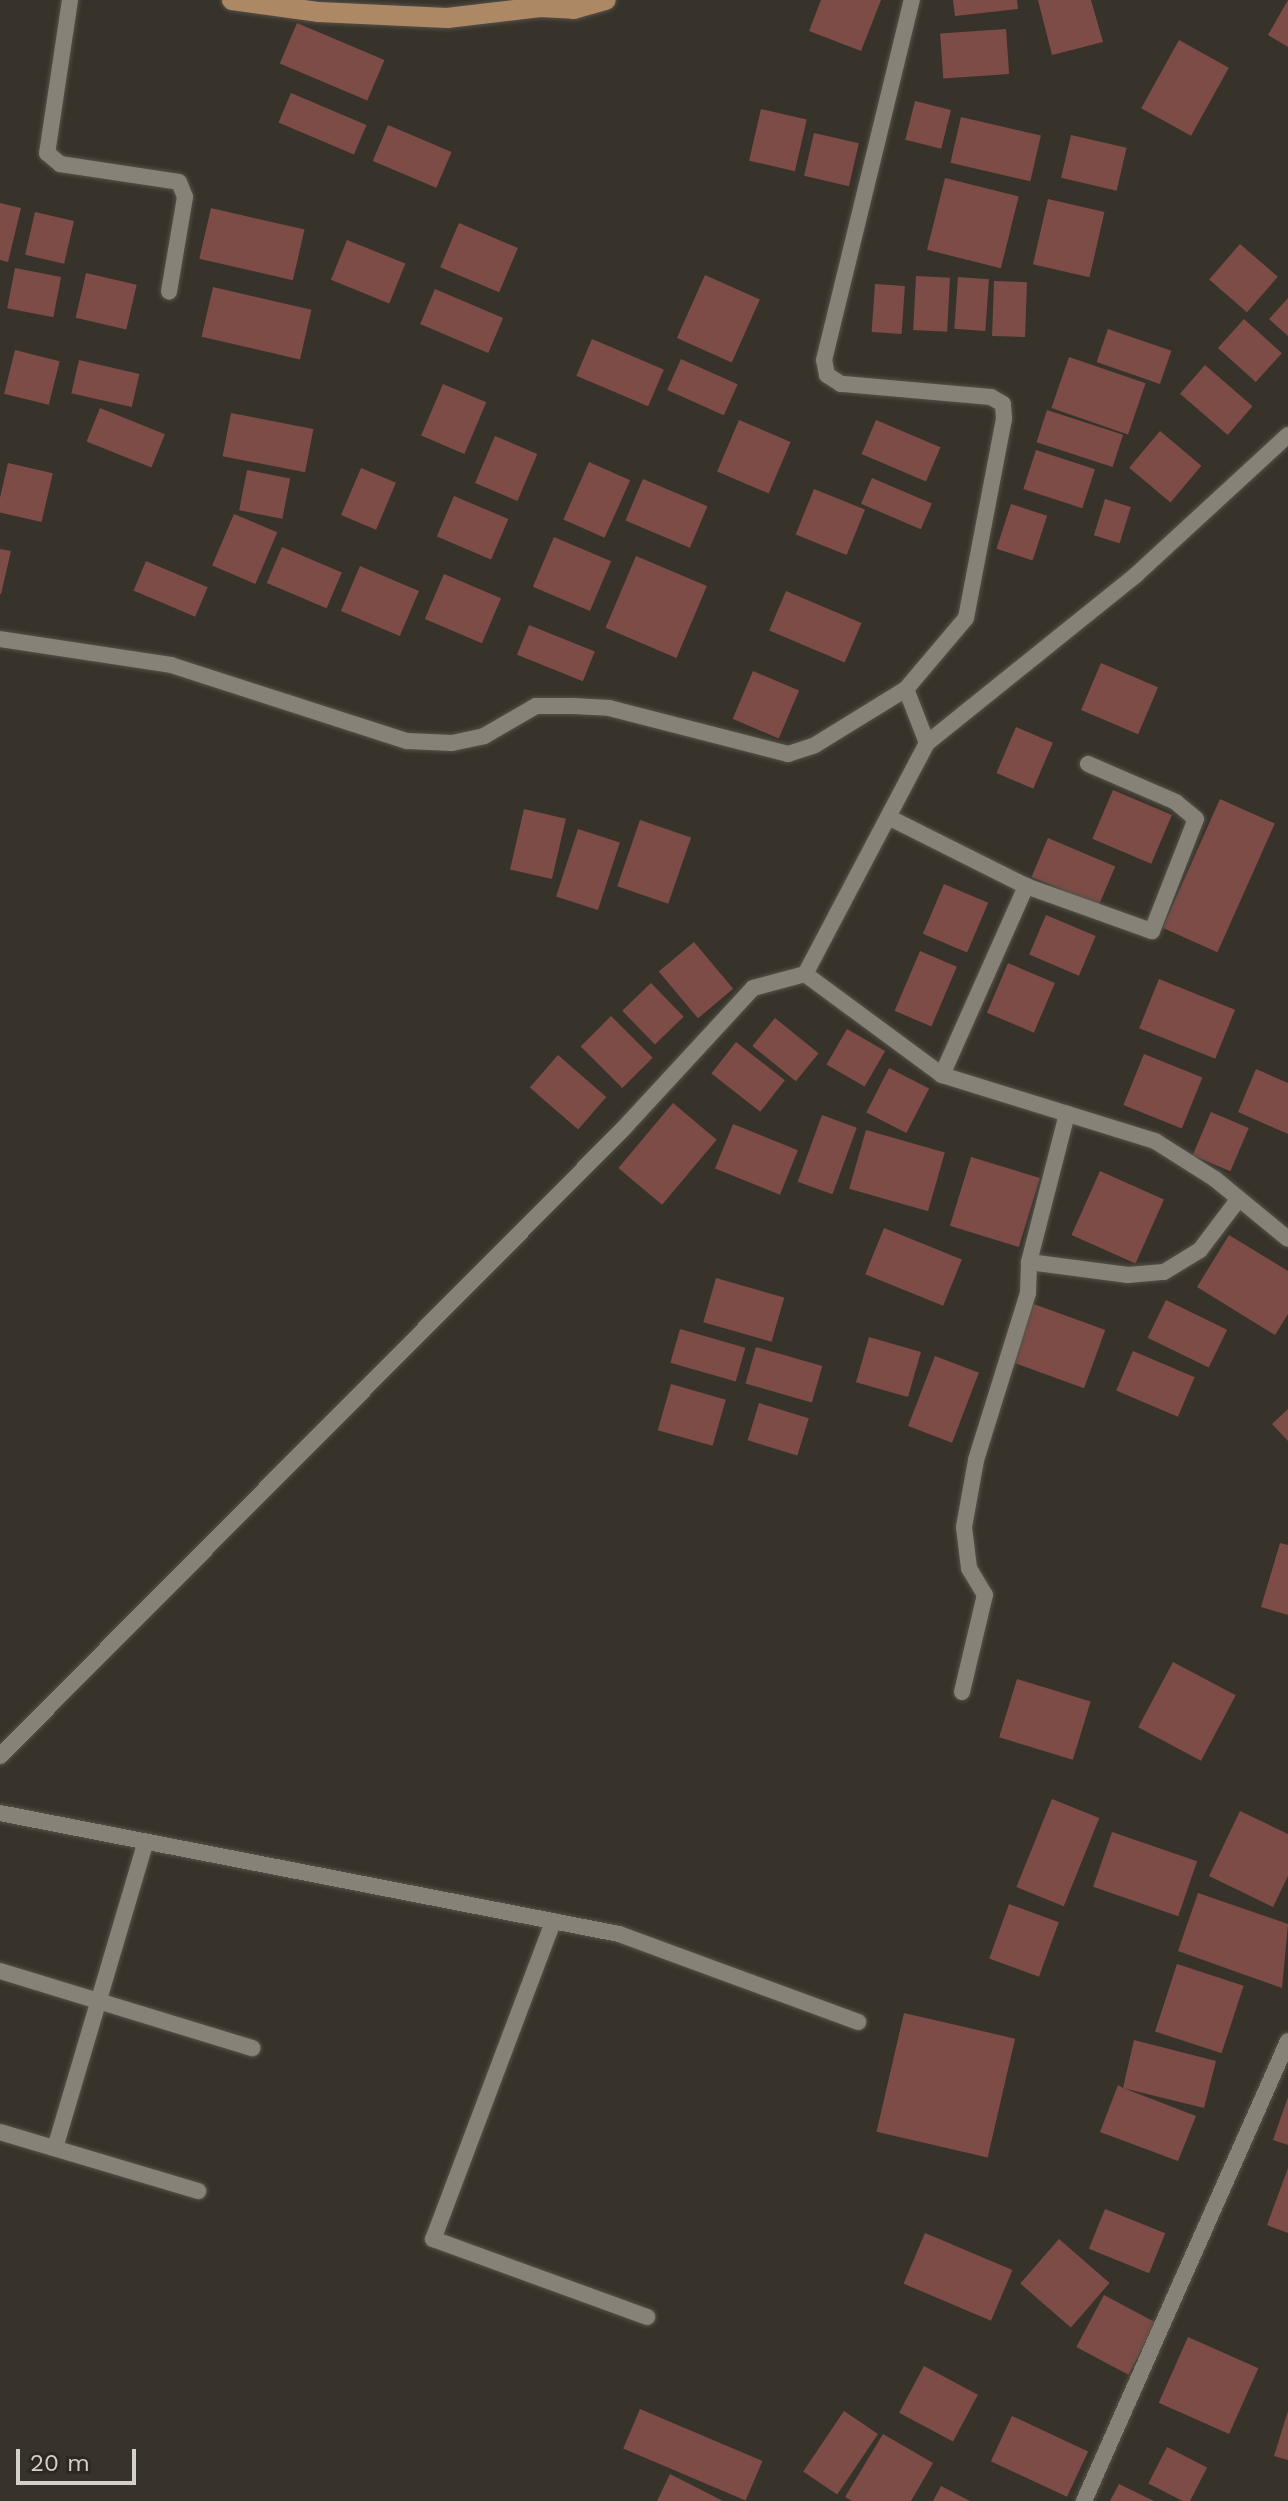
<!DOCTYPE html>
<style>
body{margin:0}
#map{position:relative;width:1288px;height:2501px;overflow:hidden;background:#37332a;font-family:"Work Sans",sans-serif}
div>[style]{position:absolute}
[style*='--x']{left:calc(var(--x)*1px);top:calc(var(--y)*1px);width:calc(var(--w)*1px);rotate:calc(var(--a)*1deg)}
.building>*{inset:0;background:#7e4c46;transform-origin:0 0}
.roads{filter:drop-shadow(0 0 2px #55514a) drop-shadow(0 0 2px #55514a)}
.street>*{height:16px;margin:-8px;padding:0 8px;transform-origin:8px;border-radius:8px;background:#878277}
.primary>*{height:20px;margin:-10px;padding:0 10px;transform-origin:10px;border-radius:10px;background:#ac8964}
span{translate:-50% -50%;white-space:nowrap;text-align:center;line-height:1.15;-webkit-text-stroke:7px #2d2920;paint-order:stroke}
.scale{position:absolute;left:16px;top:2449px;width:120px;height:36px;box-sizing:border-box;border:4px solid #d4d1cb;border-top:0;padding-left:10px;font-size:24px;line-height:28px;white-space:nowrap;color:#d4d1cb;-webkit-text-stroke:6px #2d2920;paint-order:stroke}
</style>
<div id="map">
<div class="building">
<i style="clip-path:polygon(821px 0,881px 0,861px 51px,809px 31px)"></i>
<i style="clip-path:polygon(953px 0,1017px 0,1018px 9px,955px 16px)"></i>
<i style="clip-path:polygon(1038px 0,1091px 0,1103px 42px,1052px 55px)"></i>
<i style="clip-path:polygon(1288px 0,1288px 47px,1268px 35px)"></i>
<i style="left:297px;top:23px;width:95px;height:44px;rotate:23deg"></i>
<i style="left:1006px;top:29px;width:45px;height:66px;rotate:86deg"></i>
<i style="left:1179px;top:40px;width:57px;height:78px;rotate:29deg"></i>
<i style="left:291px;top:93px;width:82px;height:32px;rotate:23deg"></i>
<i style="left:915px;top:101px;width:37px;height:40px;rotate:14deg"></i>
<i style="left:761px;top:109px;width:47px;height:53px;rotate:13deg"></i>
<i style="left:961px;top:117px;width:82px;height:47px;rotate:13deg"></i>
<i style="left:388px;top:125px;width:69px;height:39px;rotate:23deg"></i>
<i style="left:814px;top:133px;width:46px;height:44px;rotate:13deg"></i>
<i style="left:1071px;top:135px;width:57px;height:44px;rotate:13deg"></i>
<i style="left:945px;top:178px;width:76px;height:74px;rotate:14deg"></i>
<i style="left:1048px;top:199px;width:58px;height:67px;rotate:13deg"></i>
<i style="clip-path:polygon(0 203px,21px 208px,8px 262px,0 260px)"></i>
<i style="left:211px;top:208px;width:96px;height:52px;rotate:13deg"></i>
<i style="left:35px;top:212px;width:40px;height:44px;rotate:13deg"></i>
<i style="left:459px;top:223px;width:64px;height:48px;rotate:23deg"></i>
<i style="left:347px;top:240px;width:63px;height:43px;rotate:22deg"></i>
<i style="left:1240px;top:244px;width:50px;height:47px;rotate:41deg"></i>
<i style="left:15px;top:268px;width:47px;height:41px;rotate:11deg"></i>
<i style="left:86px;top:273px;width:52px;height:46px;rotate:13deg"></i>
<i style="left:705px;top:275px;width:60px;height:69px;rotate:24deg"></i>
<i style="left:916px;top:276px;width:34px;height:54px;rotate:3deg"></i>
<i style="left:958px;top:277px;width:31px;height:52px;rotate:4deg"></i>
<i style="left:994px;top:281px;width:33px;height:55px;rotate:2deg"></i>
<i style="left:875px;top:284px;width:30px;height:48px;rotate:4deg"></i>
<i style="left:213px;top:287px;width:101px;height:51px;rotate:13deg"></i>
<i style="left:435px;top:289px;width:74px;height:38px;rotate:23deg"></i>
<i style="clip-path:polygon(1288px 298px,1288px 336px,1269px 319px)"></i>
<i style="left:1244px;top:319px;width:51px;height:39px;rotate:42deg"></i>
<i style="left:1108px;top:329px;width:67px;height:35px;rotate:19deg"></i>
<i style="left:592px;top:339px;width:78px;height:40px;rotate:23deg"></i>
<i style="left:15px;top:350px;width:46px;height:45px;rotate:14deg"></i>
<i style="left:1069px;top:357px;width:81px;height:54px;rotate:19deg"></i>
<i style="left:681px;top:359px;width:62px;height:34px;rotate:24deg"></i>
<i style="left:79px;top:360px;width:62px;height:34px;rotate:13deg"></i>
<i style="left:1205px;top:365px;width:63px;height:38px;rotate:41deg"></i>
<i style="left:443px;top:384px;width:47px;height:56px;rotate:23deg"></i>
<i style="left:100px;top:408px;width:70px;height:36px;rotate:22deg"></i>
<i style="left:1047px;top:410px;width:80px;height:34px;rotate:18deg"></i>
<i style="left:231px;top:413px;width:84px;height:44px;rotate:11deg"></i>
<i style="left:739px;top:420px;width:56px;height:56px;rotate:23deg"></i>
<i style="left:876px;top:420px;width:70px;height:37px;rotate:23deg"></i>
<i style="left:1160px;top:431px;width:54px;height:48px;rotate:40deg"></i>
<i style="left:495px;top:436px;width:46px;height:51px;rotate:23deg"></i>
<i style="left:1036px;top:450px;width:62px;height:41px;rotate:18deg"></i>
<i style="left:589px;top:462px;width:45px;height:63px;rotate:24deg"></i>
<i style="left:8px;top:463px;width:46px;height:50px;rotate:13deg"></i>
<i style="left:361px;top:468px;width:38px;height:51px;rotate:23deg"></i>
<i style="left:247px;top:470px;width:44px;height:41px;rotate:11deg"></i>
<i style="left:872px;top:478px;width:65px;height:28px;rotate:23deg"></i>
<i style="left:643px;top:479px;width:70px;height:45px;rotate:23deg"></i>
<i style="left:814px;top:489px;width:55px;height:49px;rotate:22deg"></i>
<i style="left:454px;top:496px;width:59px;height:44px;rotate:23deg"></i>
<i style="left:1105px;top:499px;width:27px;height:38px;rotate:17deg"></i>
<i style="left:1011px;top:504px;width:38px;height:47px;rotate:18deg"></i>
<i style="left:234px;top:514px;width:47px;height:56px;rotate:23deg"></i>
<i style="left:554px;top:537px;width:62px;height:54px;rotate:23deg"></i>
<i style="left:282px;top:547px;width:65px;height:39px;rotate:23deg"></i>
<i style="clip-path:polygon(0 549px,11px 551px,1px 594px,0 594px)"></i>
<i style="left:636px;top:556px;width:77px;height:78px;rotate:23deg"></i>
<i style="left:146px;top:561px;width:67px;height:32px;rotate:23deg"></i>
<i style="left:360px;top:566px;width:64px;height:49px;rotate:23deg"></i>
<i style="left:444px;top:574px;width:62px;height:49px;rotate:23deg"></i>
<i style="left:786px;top:591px;width:82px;height:43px;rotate:23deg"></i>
<i style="left:529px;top:625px;width:71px;height:32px;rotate:22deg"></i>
<i style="left:1101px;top:663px;width:62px;height:51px;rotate:23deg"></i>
<i style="left:753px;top:671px;width:50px;height:52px;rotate:23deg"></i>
<i style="left:1016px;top:727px;width:40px;height:50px;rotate:23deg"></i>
<i style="left:1113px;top:790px;width:64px;height:53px;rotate:23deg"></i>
<i style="left:1220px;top:799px;width:60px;height:141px;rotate:24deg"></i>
<i style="left:524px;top:809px;width:43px;height:62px;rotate:13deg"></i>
<i style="left:640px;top:820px;width:54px;height:70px;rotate:19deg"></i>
<i style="left:578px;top:829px;width:44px;height:71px;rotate:18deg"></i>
<i style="left:1048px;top:838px;width:73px;height:42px;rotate:23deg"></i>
<i style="left:944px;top:884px;width:48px;height:54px;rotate:23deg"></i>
<i style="left:1046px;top:915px;width:54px;height:43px;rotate:23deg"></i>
<i style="left:694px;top:942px;width:61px;height:46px;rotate:50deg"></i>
<i style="left:920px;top:951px;width:40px;height:65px;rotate:23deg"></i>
<i style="left:1008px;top:963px;width:51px;height:54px;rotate:23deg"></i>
<i style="left:1159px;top:979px;width:82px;height:53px;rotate:22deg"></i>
<i style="left:651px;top:983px;width:47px;height:40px;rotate:46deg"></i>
<i style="left:611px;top:1016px;width:59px;height:43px;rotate:45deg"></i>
<i style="left:775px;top:1018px;width:56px;height:36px;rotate:39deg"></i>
<i style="left:847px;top:1029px;width:44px;height:41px;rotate:30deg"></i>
<i style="left:736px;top:1042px;width:62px;height:40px;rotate:38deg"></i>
<i style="left:1144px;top:1054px;width:63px;height:55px;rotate:22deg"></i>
<i style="left:558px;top:1055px;width:64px;height:43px;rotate:41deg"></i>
<i style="left:889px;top:1068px;width:45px;height:50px;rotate:27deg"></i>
<i style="clip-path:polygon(1256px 1069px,1288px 1083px,1288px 1134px,1238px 1112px)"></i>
<i style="left:673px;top:1103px;width:57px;height:85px;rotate:40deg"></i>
<i style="left:1211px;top:1112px;width:41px;height:47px;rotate:23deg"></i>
<i style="left:822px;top:1115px;width:37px;height:71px;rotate:20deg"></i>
<i style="left:733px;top:1124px;width:70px;height:48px;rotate:22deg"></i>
<i style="left:866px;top:1130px;width:82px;height:61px;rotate:16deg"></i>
<i style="left:971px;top:1157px;width:72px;height:72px;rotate:17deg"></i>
<i style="left:1100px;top:1171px;width:70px;height:70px;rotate:24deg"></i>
<i style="left:884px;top:1228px;width:84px;height:50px;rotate:22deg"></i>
<i style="clip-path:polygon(1229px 1235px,1288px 1271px,1288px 1314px,1275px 1335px,1197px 1287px)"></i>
<i style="left:716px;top:1278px;width:71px;height:46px;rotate:16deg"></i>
<i style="left:1166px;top:1300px;width:68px;height:42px;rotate:26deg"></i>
<i style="left:1031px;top:1303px;width:79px;height:62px;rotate:20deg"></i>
<i style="left:680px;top:1329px;width:68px;height:35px;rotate:16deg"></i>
<i style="left:869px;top:1337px;width:54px;height:47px;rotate:16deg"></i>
<i style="left:756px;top:1347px;width:69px;height:38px;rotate:16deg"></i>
<i style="left:1133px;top:1351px;width:67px;height:43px;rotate:23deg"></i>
<i style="left:935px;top:1356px;width:47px;height:75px;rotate:21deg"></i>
<i style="left:671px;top:1384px;width:57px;height:48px;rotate:16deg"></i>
<i style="left:759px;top:1403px;width:52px;height:39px;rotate:17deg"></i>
<i style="clip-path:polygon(1288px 1409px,1288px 1441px,1272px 1424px)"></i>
<i style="clip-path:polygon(1280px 1543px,1288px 1545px,1288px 1615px,1261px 1607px)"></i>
<i style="left:1173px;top:1662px;width:71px;height:74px;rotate:28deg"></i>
<i style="left:1017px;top:1679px;width:77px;height:61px;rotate:17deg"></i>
<i style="left:1052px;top:1799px;width:51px;height:95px;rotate:22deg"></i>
<i style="clip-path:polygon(1240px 1811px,1288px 1834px,1288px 1876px,1273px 1907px,1209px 1876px)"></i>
<i style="left:1112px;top:1832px;width:90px;height:58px;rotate:19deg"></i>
<i style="clip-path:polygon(1198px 1893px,1288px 1924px,1282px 1988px,1178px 1951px)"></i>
<i style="left:1009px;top:1904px;width:53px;height:58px;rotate:20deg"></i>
<i style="left:1177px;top:1964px;width:70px;height:71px;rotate:18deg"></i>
<i style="left:904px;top:2013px;width:114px;height:122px;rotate:13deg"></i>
<i style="clip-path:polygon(1134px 2040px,1216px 2061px,1204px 2108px,1123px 2088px,1196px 2116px,1178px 2161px,1100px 2132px,1118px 2085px,1123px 2088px)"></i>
<i style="clip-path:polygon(1288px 2097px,1288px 2145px,1273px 2140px)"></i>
<i style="clip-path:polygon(1288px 2168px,1288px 2233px,1267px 2225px)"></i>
<i style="left:1105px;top:2209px;width:65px;height:43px;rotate:22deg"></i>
<i style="left:925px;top:2233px;width:95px;height:55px;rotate:23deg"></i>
<i style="left:1059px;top:2239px;width:67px;height:59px;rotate:41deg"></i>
<i style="left:1104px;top:2295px;width:59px;height:59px;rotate:28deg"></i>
<i style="left:1188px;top:2337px;width:77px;height:72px;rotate:24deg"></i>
<i style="left:924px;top:2366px;width:61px;height:53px;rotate:28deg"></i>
<i style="left:640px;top:2409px;width:133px;height:43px;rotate:23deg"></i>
<i style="left:844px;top:2411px;width:41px;height:73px;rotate:34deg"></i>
<i style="clip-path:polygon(1288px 2411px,1288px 2460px,1274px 2456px)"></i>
<i style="left:1012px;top:2416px;width:84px;height:50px;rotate:25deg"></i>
<i style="clip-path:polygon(883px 2434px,933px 2463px,911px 2501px,852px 2501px,845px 2497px)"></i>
<i style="left:1167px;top:2447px;width:45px;height:41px;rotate:27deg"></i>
<i style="clip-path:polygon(670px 2474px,723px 2501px,657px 2501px)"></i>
<i style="clip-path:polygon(1119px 2484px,1154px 2501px,1110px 2501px)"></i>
<i style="clip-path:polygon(941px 2486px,970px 2501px,933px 2501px)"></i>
</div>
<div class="roads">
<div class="street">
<i style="--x:70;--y:0;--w:155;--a:98.5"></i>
<i style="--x:47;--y:153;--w:17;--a:40"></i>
<i style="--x:60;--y:164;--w:120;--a:8.6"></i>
<i style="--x:179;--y:182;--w:16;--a:68"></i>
<i style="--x:185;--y:197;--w:96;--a:99.6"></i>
<i style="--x:1288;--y:435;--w:207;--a:137.4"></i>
<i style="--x:1136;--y:575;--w:268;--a:141.2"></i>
<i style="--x:927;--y:743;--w:261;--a:117.8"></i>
<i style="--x:805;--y:974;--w:170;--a:36.4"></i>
<i style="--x:942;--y:1075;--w:223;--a:17.2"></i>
<i style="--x:1155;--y:1141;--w:71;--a:32.3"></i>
<i style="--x:1215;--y:1179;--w:94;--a:39.4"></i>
<i style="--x:0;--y:639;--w:173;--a:8.6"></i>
<i style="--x:171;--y:665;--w:248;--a:17.9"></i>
<i style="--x:407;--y:741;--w:45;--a:2.5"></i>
<i style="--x:452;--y:743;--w:33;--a:-12"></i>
<i style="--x:484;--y:736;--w:60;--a:-30"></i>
<i style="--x:536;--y:706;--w:37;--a:0"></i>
<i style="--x:573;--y:706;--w:36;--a:3"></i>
<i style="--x:609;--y:708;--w:185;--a:14.4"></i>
<i style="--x:788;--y:754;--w:28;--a:-18"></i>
<i style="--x:815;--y:745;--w:107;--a:-31.6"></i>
<i style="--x:906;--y:689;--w:93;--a:-49.8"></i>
<i style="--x:966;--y:618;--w:203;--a:-79.2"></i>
<i style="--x:1004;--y:419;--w:15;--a:-94"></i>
<i style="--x:1003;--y:404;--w:14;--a:-150"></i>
<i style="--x:991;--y:397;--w:151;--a:-175"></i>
<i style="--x:841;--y:384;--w:17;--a:-147"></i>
<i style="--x:827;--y:375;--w:15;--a:-101"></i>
<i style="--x:824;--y:360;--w:371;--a:-76.3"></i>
<i style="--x:906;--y:689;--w:58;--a:68.7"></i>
<i style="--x:892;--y:819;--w:150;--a:26.6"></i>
<i style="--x:1026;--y:886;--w:134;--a:19.7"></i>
<i style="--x:1152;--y:931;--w:120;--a:-68.6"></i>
<i style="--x:1196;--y:819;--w:26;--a:-140"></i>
<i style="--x:1176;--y:802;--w:96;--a:-156.6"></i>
<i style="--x:942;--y:1075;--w:207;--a:-66"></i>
<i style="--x:1029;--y:1262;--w:100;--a:7.5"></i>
<i style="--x:1128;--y:1275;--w:36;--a:-5"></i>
<i style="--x:1164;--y:1272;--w:42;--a:-31.4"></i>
<i style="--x:1200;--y:1250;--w:61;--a:-52.9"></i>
<i style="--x:962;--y:1692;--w:100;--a:-76.7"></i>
<i style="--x:985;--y:1595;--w:31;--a:-121"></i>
<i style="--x:969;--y:1568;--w:41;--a:-97"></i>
<i style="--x:964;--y:1527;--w:68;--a:-79.8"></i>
<i style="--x:976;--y:1460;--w:175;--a:-72.7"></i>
<i style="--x:1028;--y:1293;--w:31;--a:-88"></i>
<i style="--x:1029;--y:1262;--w:153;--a:-75.6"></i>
<i style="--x:0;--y:1756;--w:884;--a:-45.18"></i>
<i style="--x:623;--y:1129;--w:192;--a:-47.3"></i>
<i style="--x:753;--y:988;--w:54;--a:-15.1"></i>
<i style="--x:0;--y:1813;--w:631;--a:11.06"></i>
<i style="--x:619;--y:1934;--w:255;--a:20.2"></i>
<i style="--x:553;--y:1922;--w:339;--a:110.7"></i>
<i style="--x:433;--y:2239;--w:228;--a:20"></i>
<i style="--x:0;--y:1971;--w:264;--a:17"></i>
<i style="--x:0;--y:2132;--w:207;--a:16.6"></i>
<i style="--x:55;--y:2148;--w:316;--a:-73.5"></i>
<i style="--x:1084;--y:2501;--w:503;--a:-66.08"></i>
</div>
<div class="primary">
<i style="--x:232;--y:0;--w:88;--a:7.9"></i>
<i style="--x:319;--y:12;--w:128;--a:2.7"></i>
<i style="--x:447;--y:18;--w:94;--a:-6.7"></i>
<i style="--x:540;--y:7;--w:34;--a:3"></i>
<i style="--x:574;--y:9;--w:33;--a:-16"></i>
</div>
</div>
<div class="scale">20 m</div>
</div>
